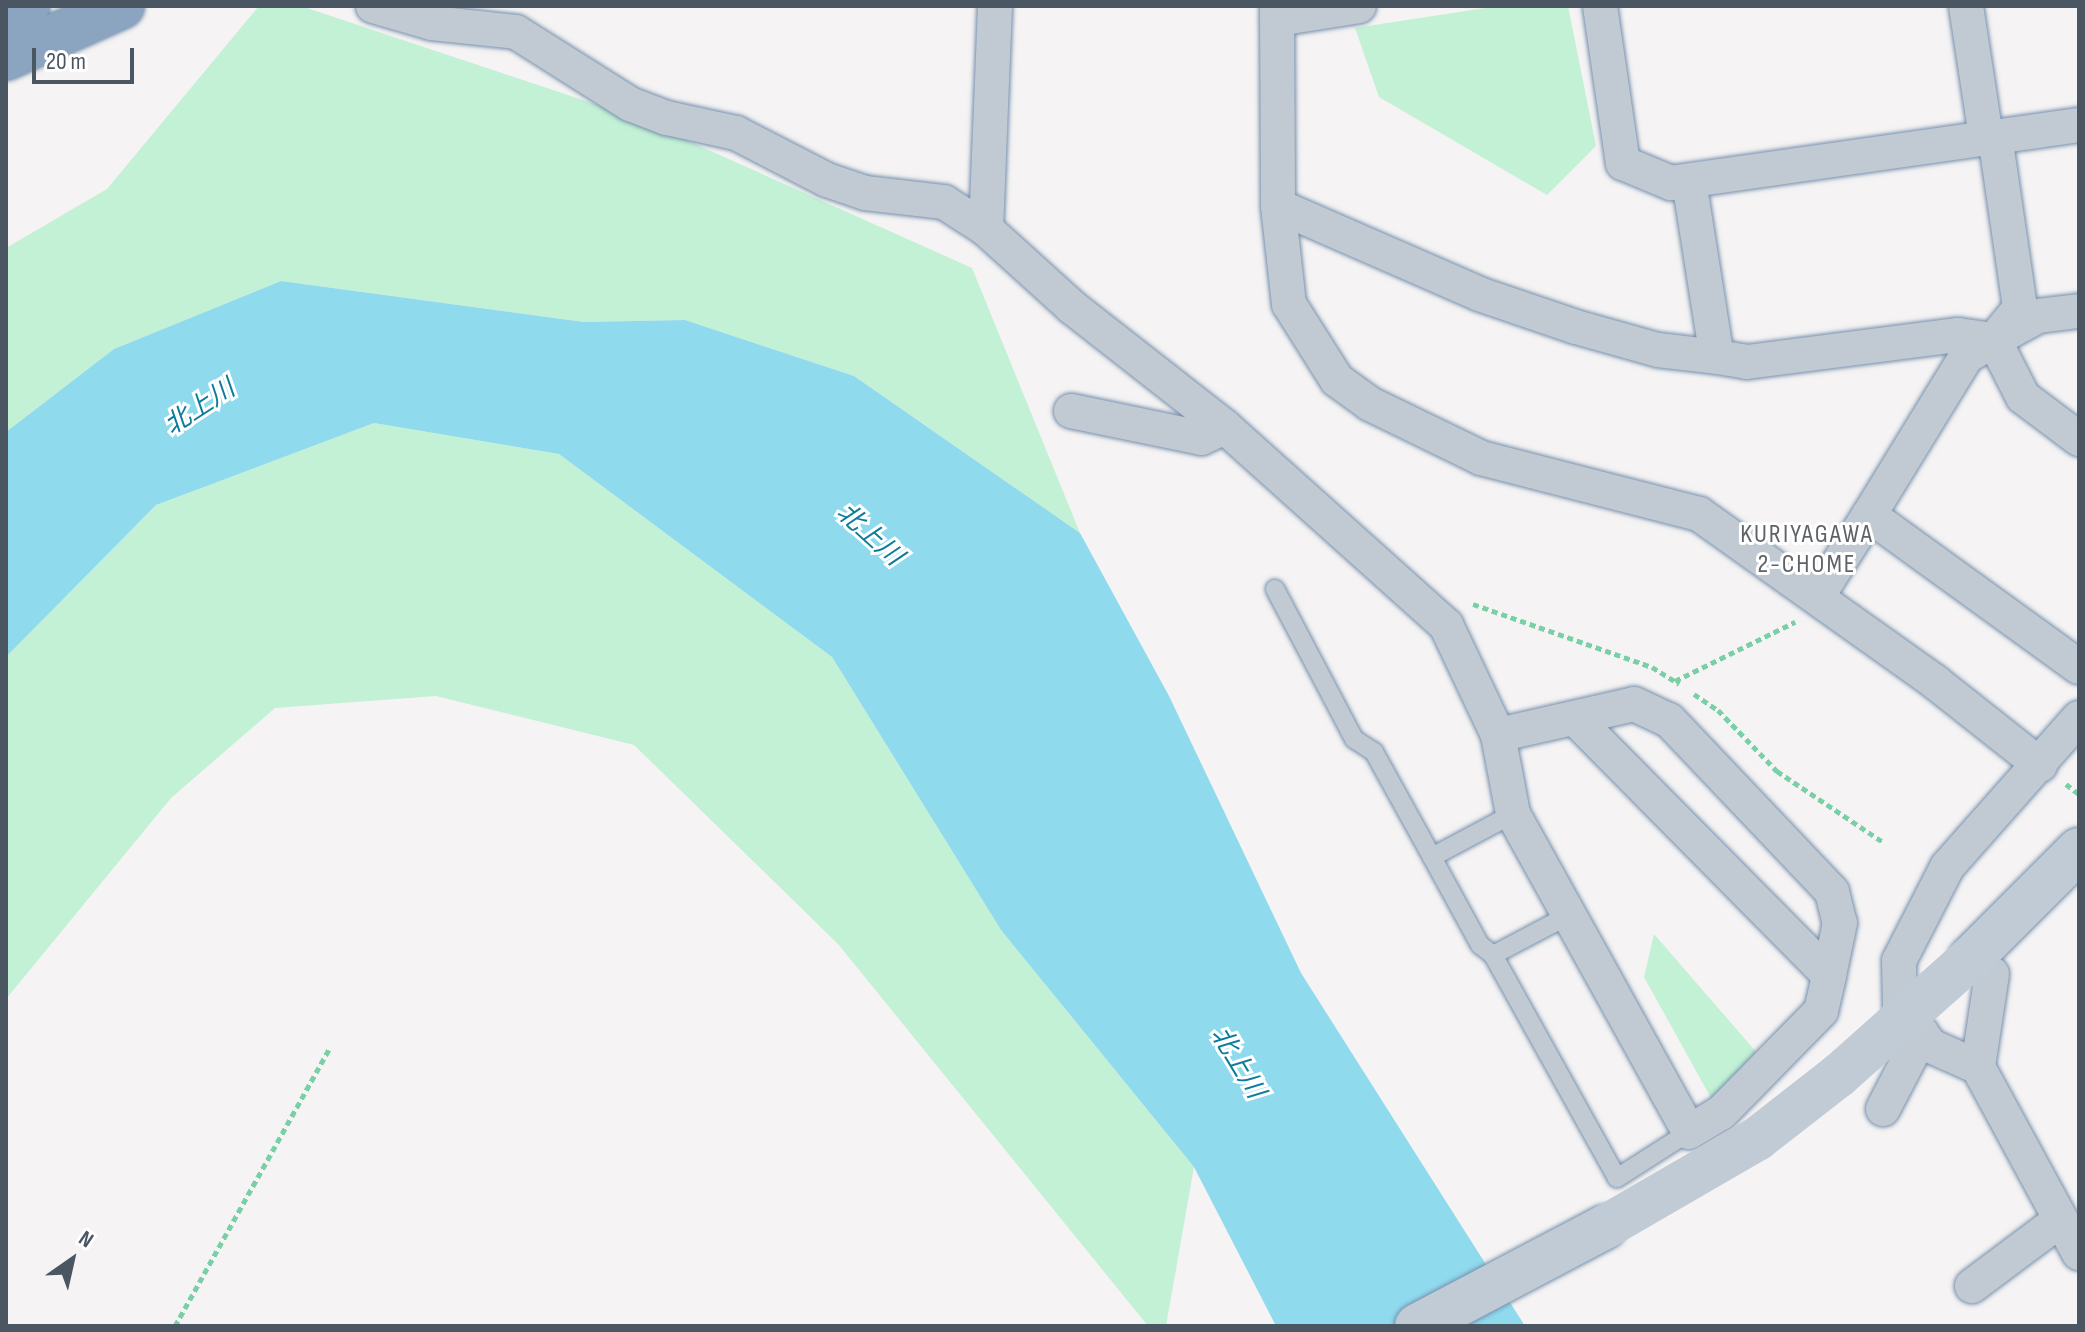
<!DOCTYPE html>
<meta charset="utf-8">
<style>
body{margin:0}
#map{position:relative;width:2085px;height:1332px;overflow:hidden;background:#f5f3f3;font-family:"Sofia Sans Condensed","Noto Sans JP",sans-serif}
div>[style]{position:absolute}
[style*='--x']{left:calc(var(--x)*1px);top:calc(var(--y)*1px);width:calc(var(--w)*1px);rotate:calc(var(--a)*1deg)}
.green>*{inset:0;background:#c3f1d5}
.water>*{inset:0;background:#90daee}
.path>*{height:5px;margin-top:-2.5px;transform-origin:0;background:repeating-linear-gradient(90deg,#7ad0a6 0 6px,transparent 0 10px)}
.roads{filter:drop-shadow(0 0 2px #7690ad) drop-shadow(0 0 2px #7690ad)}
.lane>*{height:18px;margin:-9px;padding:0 9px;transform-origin:9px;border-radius:9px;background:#c1cad2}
.street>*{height:34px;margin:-17px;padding:0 17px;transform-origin:17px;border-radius:17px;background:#c1cad2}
.secondary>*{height:44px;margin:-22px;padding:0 22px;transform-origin:22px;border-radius:22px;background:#c1cbd6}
.highway>*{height:44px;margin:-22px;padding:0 22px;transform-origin:22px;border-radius:22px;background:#8ba5c1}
.secondary-bridge>*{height:44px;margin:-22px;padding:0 22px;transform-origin:22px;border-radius:22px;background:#c1cbd6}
span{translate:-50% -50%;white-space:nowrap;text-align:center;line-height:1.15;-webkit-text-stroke:6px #fff;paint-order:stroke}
.water-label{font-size:26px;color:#0c7c9b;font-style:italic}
.neighbourhood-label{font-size:26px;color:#5f6368;letter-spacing:2px}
.frame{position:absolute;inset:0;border:8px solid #4a5661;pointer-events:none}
.north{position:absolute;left:32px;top:1220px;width:80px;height:80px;-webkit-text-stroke:6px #fff;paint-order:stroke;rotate:34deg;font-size:22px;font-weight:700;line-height:32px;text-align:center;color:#4a5661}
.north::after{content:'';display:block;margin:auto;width:28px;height:36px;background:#4a5661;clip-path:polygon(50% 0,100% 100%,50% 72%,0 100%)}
.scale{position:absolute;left:32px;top:48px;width:102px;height:36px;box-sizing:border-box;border:4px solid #4a5661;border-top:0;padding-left:10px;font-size:24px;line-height:28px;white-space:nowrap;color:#4a5661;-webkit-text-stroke:6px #fff;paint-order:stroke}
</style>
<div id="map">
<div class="green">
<i style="clip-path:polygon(259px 6px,301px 6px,637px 118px,972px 268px,1080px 533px,854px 376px,685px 320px,584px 322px,281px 281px,114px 349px,6px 432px,6px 248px,107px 189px)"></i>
<i style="clip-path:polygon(1498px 6px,1568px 6px,1596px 146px,1547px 195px,1379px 97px,1355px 28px)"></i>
<i style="clip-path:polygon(374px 423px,559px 454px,832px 657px,1001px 930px,1194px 1167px,1166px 1326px,1148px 1326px,838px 944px,634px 745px,436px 696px,275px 708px,171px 798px,6px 999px,6px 657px,156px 505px)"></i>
<i style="clip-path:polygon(1654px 934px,1758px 1054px,1711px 1098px,1644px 977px)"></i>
</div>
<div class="water">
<i style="clip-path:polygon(281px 281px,584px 322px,685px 320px,854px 376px,1080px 533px,1169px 696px,1301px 973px,1525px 1326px,1276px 1326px,1194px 1167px,1001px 930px,832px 657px,559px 454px,374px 423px,156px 505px,6px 657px,6px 432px,114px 349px)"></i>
</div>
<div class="path">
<i style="--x:1473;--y:604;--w:190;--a:19.4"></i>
<i style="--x:1652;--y:667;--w:32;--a:32"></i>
<i style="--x:1675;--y:681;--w:134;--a:-26.2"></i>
<i style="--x:1694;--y:694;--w:29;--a:34"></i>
<i style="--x:1718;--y:710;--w:85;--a:46"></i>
<i style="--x:1777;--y:771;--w:128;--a:33.8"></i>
<i style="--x:2066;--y:784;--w:16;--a:38"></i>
<i style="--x:175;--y:1326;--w:319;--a:-60.9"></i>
</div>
<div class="roads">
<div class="lane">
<i style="--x:1275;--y:589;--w:170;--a:62.2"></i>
<i style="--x:1354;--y:739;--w:24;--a:33"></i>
<i style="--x:1374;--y:752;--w:120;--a:61.1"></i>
<i style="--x:1569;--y:915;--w:86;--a:152.2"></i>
<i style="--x:1493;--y:955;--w:255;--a:60.9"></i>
<i style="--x:1617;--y:1178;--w:85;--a:-32.6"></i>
<i style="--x:1493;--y:955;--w:16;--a:-142"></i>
<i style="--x:1480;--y:945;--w:100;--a:-118.6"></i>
<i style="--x:1432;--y:857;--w:92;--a:-28"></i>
</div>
<div class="street">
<i style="--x:373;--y:6;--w:61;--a:16.1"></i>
<i style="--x:432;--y:23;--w:84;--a:6.1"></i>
<i style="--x:516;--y:32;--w:135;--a:32.3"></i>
<i style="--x:630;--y:104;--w:40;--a:21"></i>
<i style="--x:667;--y:118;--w:71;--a:12.3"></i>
<i style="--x:736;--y:133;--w:102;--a:27.3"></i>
<i style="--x:827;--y:180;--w:40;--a:18.9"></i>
<i style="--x:865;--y:193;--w:80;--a:6.5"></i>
<i style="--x:944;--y:202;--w:50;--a:32.7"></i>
<i style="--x:995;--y:6;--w:223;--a:92.3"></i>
<i style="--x:986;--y:229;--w:116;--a:42.2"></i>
<i style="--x:1072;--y:307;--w:194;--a:38.1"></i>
<i style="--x:1225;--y:427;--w:297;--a:41.9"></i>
<i style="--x:1446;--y:625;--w:122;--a:64.7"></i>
<i style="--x:1498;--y:735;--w:80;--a:79.2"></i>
<i style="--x:1513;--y:814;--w:363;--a:61"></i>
<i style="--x:1689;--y:1132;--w:37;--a:-31"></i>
<i style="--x:1721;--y:1113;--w:143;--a:-45.6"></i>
<i style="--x:1821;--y:1011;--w:37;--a:-77"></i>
<i style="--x:1277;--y:6;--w:200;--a:89.7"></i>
<i style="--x:1278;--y:206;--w:99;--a:83.6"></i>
<i style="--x:1289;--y:304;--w:90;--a:57.7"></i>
<i style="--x:1337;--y:380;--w:41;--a:36"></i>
<i style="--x:1370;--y:404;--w:123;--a:25.9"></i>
<i style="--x:1481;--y:458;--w:225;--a:14.4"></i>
<i style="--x:1699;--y:514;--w:290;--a:35.4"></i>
<i style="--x:1935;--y:682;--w:134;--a:38.3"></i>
<i style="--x:1600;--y:6;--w:159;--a:81.7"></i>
<i style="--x:1623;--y:163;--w:52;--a:22.6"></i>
<i style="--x:1671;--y:183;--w:412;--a:-8.1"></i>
<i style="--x:1966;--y:6;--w:133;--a:81.3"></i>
<i style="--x:1277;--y:19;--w:83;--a:-9"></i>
<i style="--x:1995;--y:136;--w:174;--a:81.7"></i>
<i style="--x:2020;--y:308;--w:41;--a:129.1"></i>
<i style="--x:1994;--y:340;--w:33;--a:149"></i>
<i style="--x:1966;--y:357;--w:185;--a:121.5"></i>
<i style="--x:1869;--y:515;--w:259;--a:35.9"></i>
<i style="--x:1689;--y:181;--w:178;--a:81"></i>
<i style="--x:1717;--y:357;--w:30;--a:9"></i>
<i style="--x:1747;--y:362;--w:213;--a:-7.3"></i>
<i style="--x:1958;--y:335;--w:36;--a:8"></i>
<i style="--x:1278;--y:206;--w:219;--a:23.6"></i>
<i style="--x:1479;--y:294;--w:102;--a:18.8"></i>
<i style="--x:1576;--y:327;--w:85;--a:15.7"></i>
<i style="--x:1658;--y:350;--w:59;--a:6.8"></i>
<i style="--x:2079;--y:311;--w:41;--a:173"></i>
<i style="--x:2038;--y:316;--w:50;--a:151.4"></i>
<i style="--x:1994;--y:340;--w:64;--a:63"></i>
<i style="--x:2023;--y:397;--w:70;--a:36.9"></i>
<i style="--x:1071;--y:411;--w:133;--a:11.7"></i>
<i style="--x:1201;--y:438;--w:26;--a:-25"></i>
<i style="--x:1817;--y:597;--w:97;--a:-57.6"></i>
<i style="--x:1498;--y:735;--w:139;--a:-12.8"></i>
<i style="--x:1634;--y:704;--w:38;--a:25"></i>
<i style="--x:1669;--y:720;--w:237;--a:46.5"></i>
<i style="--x:1832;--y:892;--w:32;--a:76"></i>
<i style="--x:1840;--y:923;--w:53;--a:101.9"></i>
<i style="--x:1829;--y:975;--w:361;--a:-134.7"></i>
<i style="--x:1992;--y:974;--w:94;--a:98.6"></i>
<i style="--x:1978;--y:1067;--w:212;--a:61.5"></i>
<i style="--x:1978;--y:1067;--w:51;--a:-155.9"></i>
<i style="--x:1931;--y:1046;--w:50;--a:-128.5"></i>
<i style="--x:1900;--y:1007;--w:46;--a:-91.2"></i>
<i style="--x:1899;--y:961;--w:106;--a:-62.9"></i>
<i style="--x:1947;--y:867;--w:199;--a:-48.5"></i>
<i style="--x:1883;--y:1109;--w:85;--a:-62.5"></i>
<i style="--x:1972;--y:1286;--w:109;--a:-36.8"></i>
</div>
<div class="secondary">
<i style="--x:1970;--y:959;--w:154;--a:-45"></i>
<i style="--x:1417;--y:1326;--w:212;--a:-27.8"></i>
</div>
<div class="highway">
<i style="--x:6;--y:15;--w:23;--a:-23"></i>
<i style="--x:6;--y:58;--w:127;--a:-24.1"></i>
</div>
</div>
<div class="secondary-bridge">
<i style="--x:1605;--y:1227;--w:176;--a:-30.1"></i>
<i style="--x:1757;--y:1139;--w:103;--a:-37.9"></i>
<i style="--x:1838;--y:1076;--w:176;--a:-41.6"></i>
</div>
<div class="water-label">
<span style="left:200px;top:408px;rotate:-33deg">北上川</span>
<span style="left:869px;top:535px;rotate:42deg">北上川</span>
<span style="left:1237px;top:1063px;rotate:59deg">北上川</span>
</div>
<div class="neighbourhood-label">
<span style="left:1807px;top:550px">KURIYAGAWA<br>2-CHOME</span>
</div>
<div class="frame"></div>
<div class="north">N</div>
<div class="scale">20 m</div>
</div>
